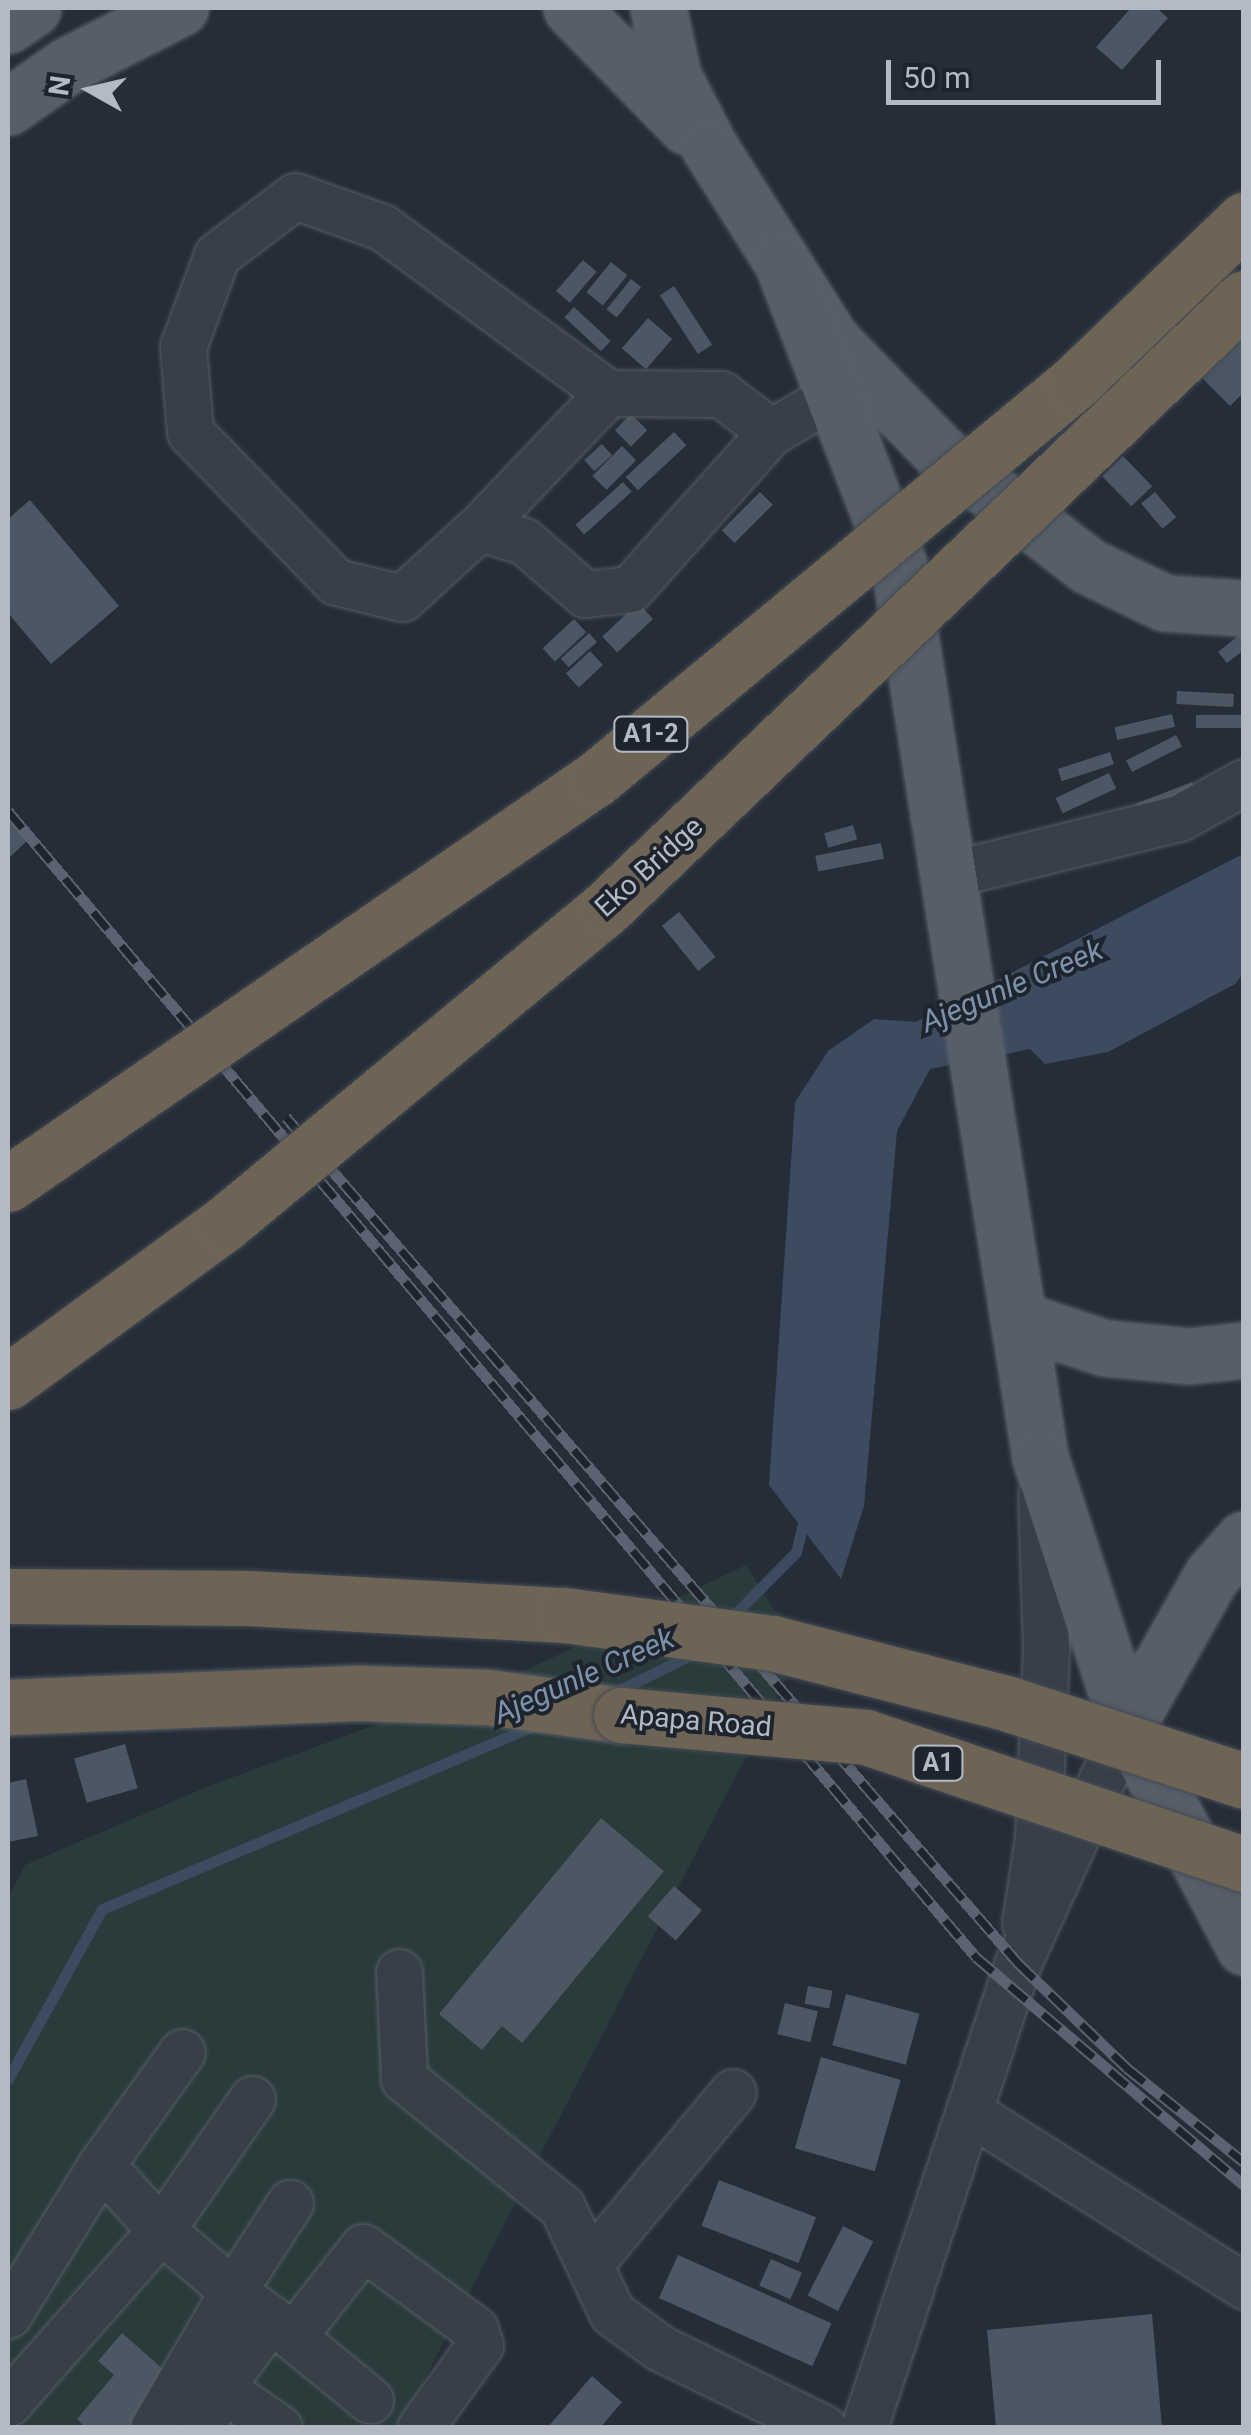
<!DOCTYPE html>
<style>
body{margin:0}
#map{position:relative;width:1251px;height:2435px;overflow:hidden;background:#252d38;font-family:Roboto,sans-serif}
div>[style]{position:absolute}
[style*='--x']{left:calc(var(--x)*1px);top:calc(var(--y)*1px);width:calc(var(--w)*1px);rotate:calc(var(--a)*1deg)}
.green>*{inset:0;background:#293b3b}
.water>*{inset:0;background:#3c4b5f}
.stream>*{height:11px;margin:-5.5px;padding:0 5.5px;transform-origin:5.5px;border-radius:5.5px;background:#3c4b5f}
.building>*{inset:0;background:#4d5763;transform-origin:0 0}
.roads{filter:drop-shadow(0 0 2px #565d66) drop-shadow(0 0 2px #565d66)}
.minor>*{height:45px;margin:-22.5px;padding:0 22.5px;transform-origin:22.5px;border-radius:22.5px;background:#383f49}
.major>*{height:55px;margin:-27.5px;padding:0 27.5px;transform-origin:27.5px;border-radius:27.5px;background:#565e69}
.highway>*{height:55px;margin:-27.5px;padding:0 27.5px;transform-origin:27.5px;border-radius:27.5px;background:#6e6456}
.rail>*{height:11px;margin-top:-5.5px;transform-origin:0;background:repeating-linear-gradient(90deg,#1d242d 0 22px,#5a636f 0 44px);box-sizing:border-box;border-block:2px solid #5a636f}
.bridges{filter:drop-shadow(0 0 2px #434a53) drop-shadow(0 0 2px #434a53)}
.highway-bridge>*{height:55px;margin:-27.5px;padding:0 27.5px;transform-origin:27.5px;border-radius:27.5px;background:#6e6456}
span{translate:-50% -50%;white-space:nowrap;text-align:center;line-height:1.15;-webkit-text-stroke:8px #1d242d;paint-order:stroke}
.shield-label span{padding:2px 8px;background:#1d242d;border:2px solid;border-radius:8px;-webkit-text-stroke-width:0}
.shield-label{font-size:25px;color:#b3bac4;font-weight:700}
.street-label{font-size:28px;color:#b3bac4}
.water-label{font-size:30px;color:#7e91aa;font-style:italic}
.frame{position:absolute;inset:0;border:10px solid #b3bac4;pointer-events:none}
.north{position:absolute;left:40px;top:40px;width:100px;height:100px;-webkit-text-stroke:8px #1d242d;paint-order:stroke;rotate:278deg;font-size:28px;font-weight:700;line-height:40px;text-align:center;color:#b3bac4}
.north::after{content:'';display:block;margin:auto;width:35px;height:45px;background:#b3bac4;clip-path:polygon(50% 0,100% 100%,50% 72%,0 100%)}
.scale{position:absolute;left:886px;top:60px;width:275px;height:45px;box-sizing:border-box;border:5px solid #b3bac4;border-top:0;padding-left:12px;font-size:30px;line-height:35px;white-space:nowrap;color:#b3bac4;-webkit-text-stroke:8px #1d242d;paint-order:stroke}
</style>
<div id="map">
<div class="green">
<i style="clip-path:polygon(746px 1565px,774px 1609px,809px 1634px,400px 2427px,8px 2428px,8px 1898px,25px 1865px,209px 1786px,535px 1666px)"></i>
</div>
<div class="water">
<i style="clip-path:polygon(1243px 854px,1243px 974px,1235px 984px,1108px 1052px,1045px 1064px,1030px 1049px,930px 1069px,897px 1131px,864px 1506px,841px 1579px,769px 1485px,795px 1102px,828px 1051px,874px 1019px,916px 1022px)"></i>
</div>
<div class="stream">
<i style="--x:729;--y:1620;--w:95;--a:-45.4"></i>
<i style="--x:796;--y:1552;--w:36;--a:-76"></i>
<i style="--x:613;--y:1693;--w:96;--a:-26"></i>
<i style="--x:8;--y:2079;--w:194;--a:-61.1"></i>
<i style="--x:102;--y:1909;--w:471;--a:-23"></i>
</div>
<div class="building">
<i style="clip-path:polygon(1131px 8px,1157px 8px,1168px 18px,1122px 70px,1096px 47px)"></i>
<i style="left:583px;top:260px;width:18px;height:41px;rotate:41deg"></i>
<i style="left:611px;top:262px;width:21px;height:39px;rotate:39deg"></i>
<i style="left:631px;top:279px;width:13px;height:39px;rotate:39deg"></i>
<i style="left:674px;top:286px;width:70px;height:17px;rotate:57deg"></i>
<i style="left:574px;top:307px;width:50px;height:14px;rotate:43deg"></i>
<i style="left:648px;top:318px;width:32px;height:40px;rotate:41deg"></i>
<i style="clip-path:polygon(1244px 335px,1244px 392px,1230px 406px,1201px 377px)"></i>
<i style="left:631px;top:414px;width:23px;height:23px;rotate:45deg"></i>
<i style="left:674px;top:432px;width:18px;height:66px;rotate:47deg"></i>
<i style="left:602px;top:444px;width:15px;height:24px;rotate:48deg"></i>
<i style="left:622px;top:446px;width:20px;height:42px;rotate:45deg"></i>
<i style="left:1123px;top:456px;width:42px;height:29px;rotate:46deg"></i>
<i style="left:623px;top:482px;width:13px;height:64px;rotate:48deg"></i>
<i style="left:760px;top:492px;width:18px;height:54px;rotate:45deg"></i>
<i style="left:1155px;top:492px;width:33px;height:18px;rotate:50deg"></i>
<i style="clip-path:polygon(30px 500px,119px 606px,51px 664px,8px 613px,8px 519px)"></i>
<i style="left:638px;top:603px;width:22px;height:49px;rotate:47deg"></i>
<i style="left:574px;top:619px;width:18px;height:43px;rotate:47deg"></i>
<i style="clip-path:polygon(1244px 631px,1244px 650px,1227px 663px,1218px 652px)"></i>
<i style="left:589px;top:633px;width:12px;height:38px;rotate:48deg"></i>
<i style="left:590px;top:651px;width:19px;height:33px;rotate:47deg"></i>
<i style="left:1177px;top:691px;width:57px;height:13px;rotate:3deg"></i>
<i style="left:1172px;top:714px;width:13px;height:59px;rotate:77deg"></i>
<i style="left:1244px;top:715px;width:13px;height:48px;rotate:90deg"></i>
<i style="left:1176px;top:735px;width:13px;height:56px;rotate:63deg"></i>
<i style="left:1110px;top:752px;width:13px;height:55px;rotate:72deg"></i>
<i style="left:1109px;top:773px;width:17px;height:59px;rotate:65deg"></i>
<i style="left:1192px;top:782px;width:17px;height:59px;rotate:69deg"></i>
<i style="clip-path:polygon(8px 817px,29px 839px,8px 859px)"></i>
<i style="left:853px;top:825px;width:15px;height:30px;rotate:74deg"></i>
<i style="left:881px;top:843px;width:16px;height:67px;rotate:79deg"></i>
<i style="left:679px;top:912px;width:58px;height:22px;rotate:51deg"></i>
<i style="left:125px;top:1744px;width:46px;height:53px;rotate:74deg"></i>
<i style="clip-path:polygon(26px 1779px,38px 1836px,8px 1842px,8px 1783px)"></i>
<i style="clip-path:polygon(601px 1818px,664px 1871px,522px 2043px,502px 2026px,482px 2050px,439px 2014px)"></i>
<i style="left:674px;top:1886px;width:37px;height:40px;rotate:41deg"></i>
<i style="left:808px;top:1986px;width:25px;height:18px;rotate:11deg"></i>
<i style="left:846px;top:1994px;width:76px;height:53px;rotate:15deg"></i>
<i style="left:785px;top:2003px;width:34px;height:32px;rotate:14deg"></i>
<i style="left:821px;top:2057px;width:83px;height:95px;rotate:16deg"></i>
<i style="left:719px;top:2180px;width:104px;height:49px;rotate:21deg"></i>
<i style="left:843px;top:2226px;width:34px;height:78px;rotate:27deg"></i>
<i style="left:678px;top:2255px;width:168px;height:47px;rotate:24deg"></i>
<i style="left:771px;top:2259px;width:34px;height:29px;rotate:24deg"></i>
<i style="clip-path:polygon(1152px 2314px,1162px 2428px,996px 2428px,987px 2330px)"></i>
<i style="clip-path:polygon(122px 2333px,173px 2378px,131px 2428px,86px 2428px,77px 2419px,114px 2375px,98px 2361px)"></i>
<i style="clip-path:polygon(592px 2376px,622px 2402px,600px 2428px,547px 2428px)"></i>
</div>
<div class="roads">
<div class="minor">
<i style="--x:771;--y:432;--w:63;--a:-142.8"></i>
<i style="--x:721;--y:394;--w:113;--a:-179.5"></i>
<i style="--x:608;--y:393;--w:280;--a:-143.7"></i>
<i style="--x:382;--y:227;--w:92;--a:-160.4"></i>
<i style="--x:295;--y:196;--w:98;--a:142.9"></i>
<i style="--x:217;--y:255;--w:98;--a:110.3"></i>
<i style="--x:183;--y:347;--w:85;--a:85.3"></i>
<i style="--x:190;--y:432;--w:209;--a:45.8"></i>
<i style="--x:336;--y:582;--w:68;--a:13.6"></i>
<i style="--x:402;--y:598;--w:104;--a:-42.3"></i>
<i style="--x:479;--y:528;--w:47;--a:16.1"></i>
<i style="--x:524;--y:541;--w:81;--a:41"></i>
<i style="--x:585;--y:594;--w:45;--a:-6.3"></i>
<i style="--x:630;--y:589;--w:211;--a:-48.1"></i>
<i style="--x:771;--y:432;--w:69;--a:-30.3"></i>
<i style="--x:479;--y:528;--w:187;--a:-46.3"></i>
<i style="--x:951;--y:874;--w:235;--a:-13.8"></i>
<i style="--x:1179;--y:818;--w:74;--a:-29"></i>
<i style="--x:1025;--y:1923;--w:86;--a:-81.3"></i>
<i style="--x:1038;--y:1838;--w:188;--a:-87.6"></i>
<i style="--x:1046;--y:1650;--w:156;--a:-91.8"></i>
<i style="--x:399;--y:1972;--w:107;--a:87.3"></i>
<i style="--x:404;--y:2079;--w:203;--a:39"></i>
<i style="--x:562;--y:2207;--w:117;--a:64.7"></i>
<i style="--x:612;--y:2313;--w:59;--a:36.1"></i>
<i style="--x:660;--y:2348;--w:182;--a:26"></i>
<i style="--x:252;--y:2099;--w:160;--a:124.8"></i>
<i style="--x:161;--y:2230;--w:94;--a:40.3"></i>
<i style="--x:233;--y:2291;--w:105;--a:-57.1"></i>
<i style="--x:974;--y:2115;--w:320;--a:32.3"></i>
<i style="--x:101;--y:2165;--w:139;--a:-54.4"></i>
<i style="--x:592;--y:2261;--w:220;--a:-50.2"></i>
<i style="--x:8;--y:2315;--w:176;--a:-58.2"></i>
<i style="--x:101;--y:2165;--w:88;--a:47.3"></i>
<i style="--x:161;--y:2230;--w:231;--a:131.5"></i>
<i style="--x:271;--y:2319;--w:128;--a:39.3"></i>
<i style="--x:293;--y:2336;--w:113;--a:-51.8"></i>
<i style="--x:363;--y:2247;--w:139;--a:36.2"></i>
<i style="--x:475;--y:2329;--w:17;--a:73"></i>
<i style="--x:480;--y:2345;--w:102;--a:125.9"></i>
<i style="--x:220;--y:2387;--w:72;--a:34.8"></i>
<i style="--x:153;--y:2428;--w:159;--a:-59.7"></i>
<i style="--x:233;--y:2291;--w:47;--a:36.4"></i>
<i style="--x:271;--y:2319;--w:85;--a:126.9"></i>
<i style="--x:220;--y:2387;--w:45;--a:113.7"></i>
<i style="--x:864;--y:2428;--w:490;--a:-71.7"></i>
<i style="--x:1018;--y:1963;--w:262;--a:-65.4"></i>
</div>
<div class="major">
<i style="--x:571;--y:8;--w:166;--a:45.7"></i>
<i style="--x:658;--y:8;--w:70;--a:77.6"></i>
<i style="--x:673;--y:76;--w:81;--a:62.8"></i>
<i style="--x:710;--y:148;--w:228;--a:57.7"></i>
<i style="--x:832;--y:341;--w:156;--a:45.8"></i>
<i style="--x:941;--y:453;--w:185;--a:37.5"></i>
<i style="--x:1088;--y:566;--w:85;--a:25.7"></i>
<i style="--x:1165;--y:603;--w:79;--a:3.6"></i>
<i style="--x:8;--y:25;--w:30;--a:-34"></i>
<i style="--x:8;--y:107;--w:73;--a:-35"></i>
<i style="--x:68;--y:65;--w:126;--a:-27"></i>
<i style="--x:782;--y:262;--w:326;--a:68.9"></i>
<i style="--x:899;--y:566;--w:902;--a:81.01"></i>
<i style="--x:1040;--y:1457;--w:282;--a:72"></i>
<i style="--x:1127;--y:1725;--w:251;--a:62.2"></i>
<i style="--x:1021;--y:1320;--w:89;--a:18.4"></i>
<i style="--x:1105;--y:1348;--w:84;--a:5.4"></i>
<i style="--x:1189;--y:1356;--w:55;--a:-6.2"></i>
<i style="--x:1127;--y:1725;--w:172;--a:-60.5"></i>
<i style="--x:1212;--y:1575;--w:48;--a:-48.4"></i>
</div>
<div class="highway">
<i style="--x:8;--y:1707;--w:353;--a:-2.3"></i>
<i style="--x:361;--y:1693;--w:126;--a:1.8"></i>
<i style="--x:487;--y:1697;--w:135;--a:7.7"></i>
</div>
</div>
<div class="rail">
<i style="--x:8;--y:811;--w:1500;--a:49.81"></i>
<i style="--x:976;--y:1957;--w:352;--a:40.4"></i>
<i style="--x:286;--y:1117;--w:1119;--a:49.13"></i>
<i style="--x:1018;--y:1963;--w:151;--a:43.9"></i>
<i style="--x:1127;--y:2068;--w:150;--a:38.8"></i>
</div>
<div class="bridges">
<div class="highway-bridge">
<i style="--x:8;--y:1184;--w:715;--a:-34.58"></i>
<i style="--x:597;--y:778;--w:619;--a:-39.63"></i>
<i style="--x:1074;--y:383;--w:236;--a:-43.8"></i>
<i style="--x:8;--y:1382;--w:268;--a:-36.2"></i>
<i style="--x:224;--y:1224;--w:497;--a:-39.6"></i>
<i style="--x:607;--y:907;--w:881;--a:-43.71"></i>
<i style="--x:8;--y:1596;--w:240;--a:0.5"></i>
<i style="--x:248;--y:1598;--w:316;--a:3.1"></i>
<i style="--x:564;--y:1615;--w:210;--a:7.7"></i>
<i style="--x:772;--y:1643;--w:245;--a:14.4"></i>
<i style="--x:1009;--y:1704;--w:247;--a:18.1"></i>
<i style="--x:621;--y:1715;--w:246;--a:5.1"></i>
<i style="--x:866;--y:1737;--w:399;--a:18.6"></i>
</div>
</div>
<div class="shield-label">
<span style="left:651px;top:734px">A1-2</span>
<span style="left:938px;top:1763px">A1</span>
</div>
<div class="street-label">
<span style="left:649px;top:867px;rotate:-42deg">Eko Bridge</span>
<span style="left:696px;top:1721px;rotate:5deg">Apapa Road</span>
</div>
<div class="water-label">
<span style="left:1012px;top:986px;rotate:-23deg">Ajegunle Creek</span>
<span style="left:584px;top:1676px;rotate:-24deg">Ajegunle Creek</span>
</div>
<div class="frame"></div>
<div class="north">N</div>
<div class="scale">50 m</div>
</div>
